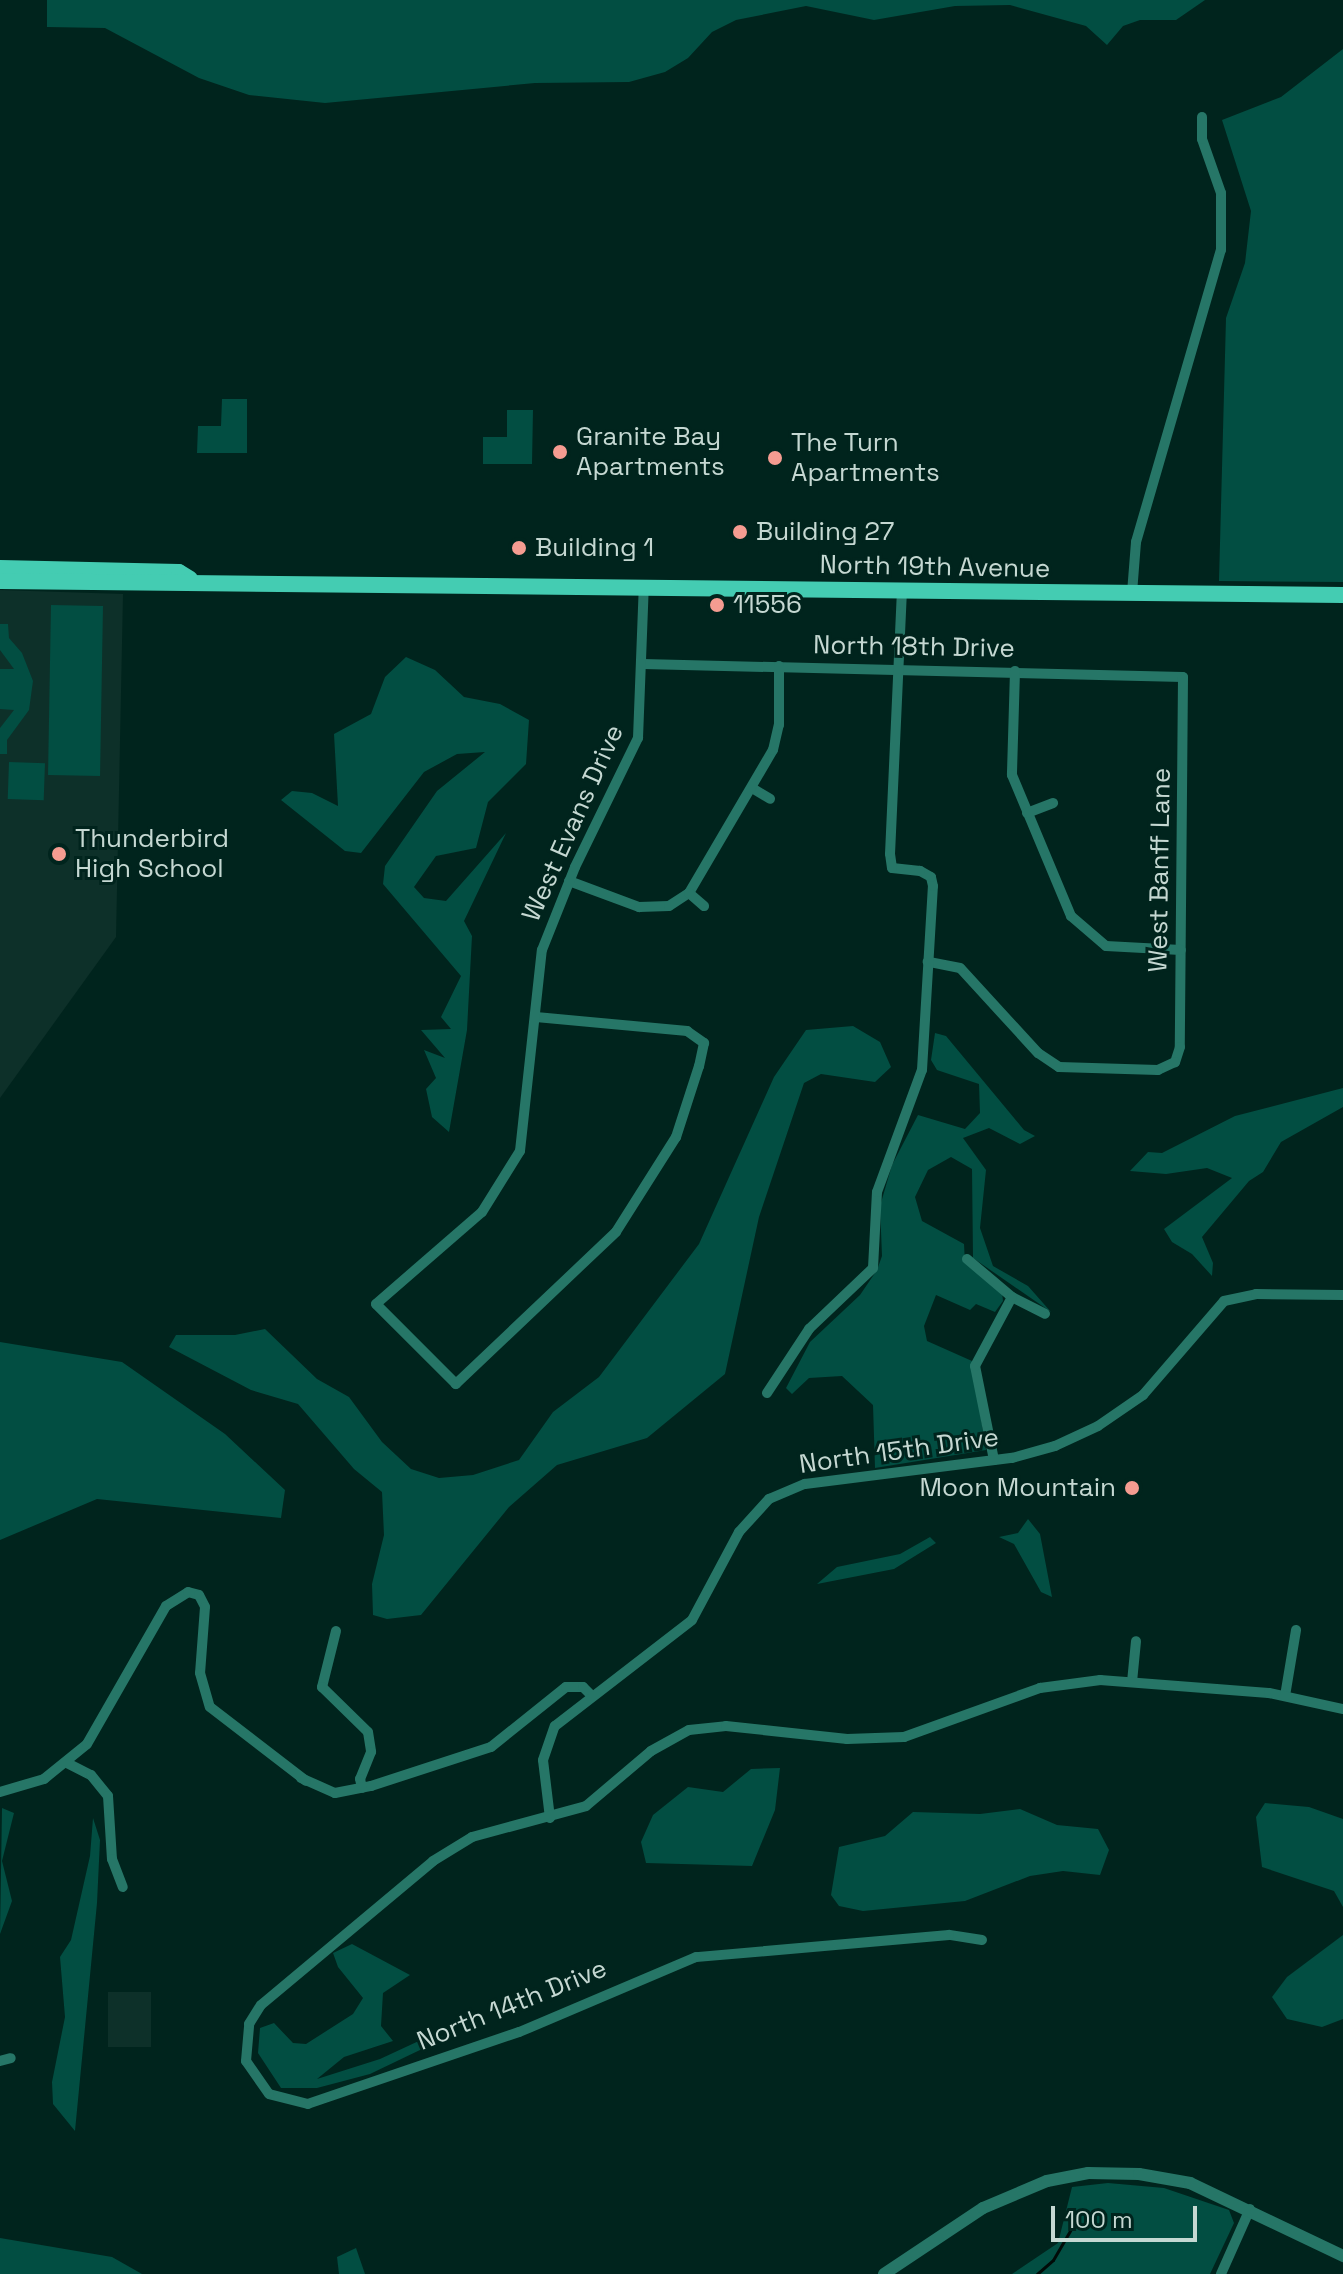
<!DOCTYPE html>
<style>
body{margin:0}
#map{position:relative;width:1343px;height:2274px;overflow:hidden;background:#00241d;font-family:"Space Grotesk",sans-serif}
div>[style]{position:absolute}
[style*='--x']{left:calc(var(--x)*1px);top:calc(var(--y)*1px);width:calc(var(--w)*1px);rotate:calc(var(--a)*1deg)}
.built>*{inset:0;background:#0d3029;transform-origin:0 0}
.green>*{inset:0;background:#024e42;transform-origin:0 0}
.stream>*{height:3px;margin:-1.5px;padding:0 1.5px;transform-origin:1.5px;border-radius:1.5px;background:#000b08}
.minor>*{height:10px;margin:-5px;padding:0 5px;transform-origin:5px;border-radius:5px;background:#267667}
.tertiary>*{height:12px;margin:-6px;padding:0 6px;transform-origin:6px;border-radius:6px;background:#267667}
.primary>*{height:16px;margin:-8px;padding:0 8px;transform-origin:8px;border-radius:8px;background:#44ccb2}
.dots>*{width:22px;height:22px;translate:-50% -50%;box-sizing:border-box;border:4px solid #00241d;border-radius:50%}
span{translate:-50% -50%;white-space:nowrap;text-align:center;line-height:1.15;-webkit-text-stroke:6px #00241d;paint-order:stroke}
.poi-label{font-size:26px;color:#c5d8d2}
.left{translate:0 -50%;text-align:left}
.right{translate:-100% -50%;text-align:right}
.street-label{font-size:26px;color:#c5d8d2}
.scale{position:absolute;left:1051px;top:2206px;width:146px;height:36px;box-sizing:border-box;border:4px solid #c5d8d2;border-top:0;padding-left:10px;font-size:24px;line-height:28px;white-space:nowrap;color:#c5d8d2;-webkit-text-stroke:6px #00241d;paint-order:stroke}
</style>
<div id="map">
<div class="built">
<i style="clip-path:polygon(0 590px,123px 594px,116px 937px,0 1098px)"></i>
<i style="left:108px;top:1992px;width:43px;height:55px"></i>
</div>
<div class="green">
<i style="clip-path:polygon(47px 0,1205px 0,1176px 20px,1140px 20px,1123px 26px,1107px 45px,1086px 26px,1010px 5px,955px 6px,874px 20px,806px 6px,736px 20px,712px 32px,688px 58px,665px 72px,629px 82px,535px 83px,325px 103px,249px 95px,199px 78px,105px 28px,47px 27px)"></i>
<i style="clip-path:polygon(1343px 49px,1343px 582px,1219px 581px,1226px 318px,1245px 263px,1251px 211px,1222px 120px,1281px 97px)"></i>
<i style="clip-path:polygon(222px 399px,247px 399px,247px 453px,197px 453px,198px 426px,221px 426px)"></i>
<i style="clip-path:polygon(507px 410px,533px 410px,532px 464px,483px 464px,483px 437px,507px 437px)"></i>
<i style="left:51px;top:605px;width:52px;height:170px;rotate:1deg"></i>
<i style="clip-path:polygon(0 624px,8px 624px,9px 638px,22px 653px,33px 681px,29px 710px,7px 740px,7px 754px,0 754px,0 728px,14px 710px,0 709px,0 669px,14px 669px,0 650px)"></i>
<i style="clip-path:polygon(406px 657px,435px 670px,464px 697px,500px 704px,529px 720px,526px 764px,488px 802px,476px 848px,436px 856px,414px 887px,424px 898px,446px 901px,506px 833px,464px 921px,472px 936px,467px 1030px,449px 1132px,432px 1117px,426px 1089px,436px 1078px,424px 1050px,445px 1058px,421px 1030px,451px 1029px,441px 1017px,461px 976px,383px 884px,385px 866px,437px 791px,485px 752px,457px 754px,424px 772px,361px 853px,345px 851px,281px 800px,292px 791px,312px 793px,338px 806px,334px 734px,371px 714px,385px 677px)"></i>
<i style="left:9px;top:762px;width:36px;height:37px;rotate:2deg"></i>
<i style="clip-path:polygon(853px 1026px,880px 1042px,891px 1067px,875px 1082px,821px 1074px,804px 1083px,759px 1217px,725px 1374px,647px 1438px,557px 1465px,509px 1507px,421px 1615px,387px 1619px,373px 1615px,372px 1584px,384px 1535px,382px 1492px,354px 1469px,298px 1404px,251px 1390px,169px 1347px,176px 1335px,235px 1335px,265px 1329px,317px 1379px,349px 1397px,382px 1442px,411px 1469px,439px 1478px,473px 1475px,519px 1460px,553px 1412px,599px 1377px,699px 1244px,774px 1077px,806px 1030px)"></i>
<i style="clip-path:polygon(935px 1033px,946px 1036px,1024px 1130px,1035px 1136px,1020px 1144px,989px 1128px,963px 1138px,986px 1170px,980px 1228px,993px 1266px,1028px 1286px,1051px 1312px,973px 1258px,972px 1169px,951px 1157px,928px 1170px,915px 1197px,922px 1221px,964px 1244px,965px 1263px,1002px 1292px,1003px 1301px,995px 1312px,976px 1304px,970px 1310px,936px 1295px,924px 1326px,927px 1341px,972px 1361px,986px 1450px,875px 1468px,873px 1405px,842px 1376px,809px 1378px,792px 1394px,786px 1388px,810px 1342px,860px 1295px,877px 1270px,882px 1256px,880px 1206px,892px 1165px,918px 1115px,965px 1129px,980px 1113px,979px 1084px,937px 1070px,931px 1060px)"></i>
<i style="clip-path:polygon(1343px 1088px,1343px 1107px,1281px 1142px,1263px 1172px,1249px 1181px,1202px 1237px,1213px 1263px,1212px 1276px,1192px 1254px,1172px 1242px,1164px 1229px,1232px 1178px,1207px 1168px,1166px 1174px,1130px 1171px,1148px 1152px,1162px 1153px,1235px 1116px)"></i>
<i style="clip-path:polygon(0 1342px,122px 1362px,225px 1434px,285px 1490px,281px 1518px,97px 1499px,0 1540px)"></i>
<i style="clip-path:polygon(1028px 1519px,1040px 1534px,1052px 1597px,1041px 1592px,1014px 1544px,999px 1537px,1018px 1533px)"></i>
<i style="clip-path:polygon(930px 1537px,936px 1543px,894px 1569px,817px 1584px,837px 1567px,900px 1554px)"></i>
<i style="clip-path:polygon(780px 1768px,775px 1810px,752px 1866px,646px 1863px,641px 1842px,653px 1815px,688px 1787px,723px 1792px,751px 1769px)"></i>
<i style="clip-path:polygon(1265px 1803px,1309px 1807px,1343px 1819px,1343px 1907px,1334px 1891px,1262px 1867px,1256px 1817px)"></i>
<i style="clip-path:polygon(2px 1808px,14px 1813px,2px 1861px,12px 1901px,0 1934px)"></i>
<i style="clip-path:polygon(1020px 1809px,1057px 1825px,1098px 1829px,1109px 1850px,1100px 1875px,1063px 1871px,1030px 1876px,965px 1901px,863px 1911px,839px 1906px,831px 1895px,839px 1847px,885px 1836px,913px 1812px,980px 1814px)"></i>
<i style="clip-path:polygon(93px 1818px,100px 1840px,97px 1903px,75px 2131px,53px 2104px,52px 2082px,65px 2017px,60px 1957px,71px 1940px,90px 1856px)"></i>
<i style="clip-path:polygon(1343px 1935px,1343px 2019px,1322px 2027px,1287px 2019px,1272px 1997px,1287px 1977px)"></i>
<i style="clip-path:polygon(352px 1944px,410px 1975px,383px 1993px,381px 2026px,393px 2041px,344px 2057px,317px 2079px,380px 2059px,436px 2033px,445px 2038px,370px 2074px,317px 2088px,281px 2088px,258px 2053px,260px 2028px,274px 2023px,293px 2043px,306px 2044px,353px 2014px,363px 1998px,338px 1967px,333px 1953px)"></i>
<i style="clip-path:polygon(1108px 2183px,1164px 2188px,1229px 2210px,1234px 2223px,1210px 2274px,1012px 2274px,1058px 2243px,1072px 2187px)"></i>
<i style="clip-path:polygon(0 2238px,112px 2257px,142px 2274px,0 2274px)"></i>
<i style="clip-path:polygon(356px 2248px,365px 2274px,339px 2274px,337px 2257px)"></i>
</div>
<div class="stream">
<i style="--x:1037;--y:2274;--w:21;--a:-41"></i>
<i style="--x:1053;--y:2260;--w:50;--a:-59.8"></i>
</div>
<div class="minor">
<i style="--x:1132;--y:593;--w:51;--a:-85.5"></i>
<i style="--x:1136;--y:542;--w:304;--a:-73.8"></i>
<i style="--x:1221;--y:250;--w:57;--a:-90"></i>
<i style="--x:1221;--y:193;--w:57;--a:-109.4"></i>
<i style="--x:1202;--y:139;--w:22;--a:-90"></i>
<i style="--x:643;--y:664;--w:540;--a:1.38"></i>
<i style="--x:1183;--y:677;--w:370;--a:90.5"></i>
<i style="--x:1180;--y:1047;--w:16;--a:108"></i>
<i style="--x:1175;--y:1062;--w:19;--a:155"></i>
<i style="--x:1158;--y:1070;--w:99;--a:-178.3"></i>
<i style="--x:1059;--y:1067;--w:25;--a:-146"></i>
<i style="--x:1038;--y:1053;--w:115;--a:-132.5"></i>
<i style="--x:960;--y:968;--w:33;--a:-169"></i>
<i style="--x:1015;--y:671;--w:104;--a:91.7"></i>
<i style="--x:1012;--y:775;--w:153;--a:67.3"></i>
<i style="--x:1071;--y:916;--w:46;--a:40.6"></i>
<i style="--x:1106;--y:946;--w:75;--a:3.1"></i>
<i style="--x:752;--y:788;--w:21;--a:31"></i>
<i style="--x:1027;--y:813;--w:28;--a:-21"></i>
<i style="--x:569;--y:881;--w:75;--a:20.4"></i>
<i style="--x:639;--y:907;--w:30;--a:-2"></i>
<i style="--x:669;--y:906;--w:24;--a:-33"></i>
<i style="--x:689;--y:893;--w:166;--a:-59.6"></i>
<i style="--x:773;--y:750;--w:26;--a:-77"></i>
<i style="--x:779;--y:725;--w:59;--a:-90"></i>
<i style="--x:689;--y:893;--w:20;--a:41"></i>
<i style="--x:536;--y:1017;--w:152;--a:5.3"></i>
<i style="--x:687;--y:1031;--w:21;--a:35"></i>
<i style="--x:704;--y:1043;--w:24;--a:102"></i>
<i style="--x:699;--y:1066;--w:75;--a:107.9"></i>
<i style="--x:676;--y:1137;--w:112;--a:122.3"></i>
<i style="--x:616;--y:1232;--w:221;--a:136.5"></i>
<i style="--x:456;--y:1384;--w:113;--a:-135"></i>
<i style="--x:376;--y:1304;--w:140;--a:-41"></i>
<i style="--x:482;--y:1212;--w:72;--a:-58.1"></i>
<i style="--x:520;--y:1151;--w:202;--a:-83.8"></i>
<i style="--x:542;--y:950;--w:89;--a:-68.3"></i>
<i style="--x:575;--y:867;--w:144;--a:-64"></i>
<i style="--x:638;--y:738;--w:153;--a:-87.8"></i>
<i style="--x:967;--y:1259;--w:59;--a:40.2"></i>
<i style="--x:1012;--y:1297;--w:37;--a:27"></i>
<i style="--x:767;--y:1393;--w:77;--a:-56.7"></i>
<i style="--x:809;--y:1329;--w:88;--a:-43.6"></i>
<i style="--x:873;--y:1268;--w:76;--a:-87"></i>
<i style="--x:877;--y:1192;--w:130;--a:-69.8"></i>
<i style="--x:922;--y:1070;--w:184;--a:-86.6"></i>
<i style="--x:933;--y:886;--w:9;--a:-103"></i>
<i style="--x:931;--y:877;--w:13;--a:-151"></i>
<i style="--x:920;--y:871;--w:28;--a:-174"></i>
<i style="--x:892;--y:868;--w:14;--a:-98"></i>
<i style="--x:890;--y:854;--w:263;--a:-87.4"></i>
<i style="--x:994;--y:1460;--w:96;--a:-101.4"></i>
<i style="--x:975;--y:1366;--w:78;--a:-61.8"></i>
<i style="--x:336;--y:1631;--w:58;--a:104"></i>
<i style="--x:322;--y:1687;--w:64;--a:44.4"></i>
<i style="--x:368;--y:1732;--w:20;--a:81"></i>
<i style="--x:371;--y:1752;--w:29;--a:112"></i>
<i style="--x:360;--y:1779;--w:9;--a:77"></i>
<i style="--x:1132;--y:1682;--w:41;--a:-84.4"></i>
<i style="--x:1285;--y:1696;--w:67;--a:-80.5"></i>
<i style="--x:67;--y:1763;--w:27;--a:27"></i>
<i style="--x:91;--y:1775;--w:27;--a:51"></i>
<i style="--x:108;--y:1796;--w:63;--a:86.4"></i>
<i style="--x:112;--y:1859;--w:30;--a:69"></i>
<i style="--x:301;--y:1778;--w:37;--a:24"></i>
<i style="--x:335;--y:1793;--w:37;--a:-11"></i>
<i style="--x:371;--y:1786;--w:126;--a:-18"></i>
<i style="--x:491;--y:1747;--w:96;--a:-38.7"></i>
<i style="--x:566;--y:1687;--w:17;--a:0"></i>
<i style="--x:583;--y:1687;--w:11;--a:45"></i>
<i style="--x:0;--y:1792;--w:46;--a:-16.5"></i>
<i style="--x:44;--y:1779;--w:55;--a:-39.1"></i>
<i style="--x:87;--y:1744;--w:159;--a:-60.2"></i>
<i style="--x:166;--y:1606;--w:26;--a:-32"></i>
<i style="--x:188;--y:1592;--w:11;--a:15"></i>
<i style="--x:199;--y:1595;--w:13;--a:63"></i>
<i style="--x:205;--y:1607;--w:66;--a:94.3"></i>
<i style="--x:200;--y:1673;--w:35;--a:74"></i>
<i style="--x:210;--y:1707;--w:121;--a:37.6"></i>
<i style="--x:550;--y:1818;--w:58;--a:-96.9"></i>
<i style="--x:543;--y:1760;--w:36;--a:-71"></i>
<i style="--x:555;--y:1726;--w:173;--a:-37.7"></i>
<i style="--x:692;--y:1620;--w:100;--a:-61.9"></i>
<i style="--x:739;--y:1532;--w:45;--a:-47.7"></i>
<i style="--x:769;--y:1499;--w:39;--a:-23"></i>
<i style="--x:805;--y:1484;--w:209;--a:-7.2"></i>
<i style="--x:1012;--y:1458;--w:45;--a:-15.6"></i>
<i style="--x:1055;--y:1446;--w:47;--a:-24.9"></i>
<i style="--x:1098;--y:1426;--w:55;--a:-34.6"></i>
<i style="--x:1143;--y:1395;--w:124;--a:-49.2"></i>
<i style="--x:1224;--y:1301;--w:33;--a:-12"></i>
<i style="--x:1256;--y:1294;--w:87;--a:0.7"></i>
<i style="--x:982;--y:1940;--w:33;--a:-171"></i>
<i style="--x:949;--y:1935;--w:254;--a:175"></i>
<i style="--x:696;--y:1957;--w:192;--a:157"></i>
<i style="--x:519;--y:2032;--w:223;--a:161.2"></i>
<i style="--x:308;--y:2104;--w:40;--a:-165.6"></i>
<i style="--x:269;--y:2094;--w:40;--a:-124.9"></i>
<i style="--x:246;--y:2061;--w:37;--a:-85"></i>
<i style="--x:249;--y:2024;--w:22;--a:-58"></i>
<i style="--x:261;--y:2005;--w:224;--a:-39.9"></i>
<i style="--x:433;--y:1861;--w:46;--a:-31.6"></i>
<i style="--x:472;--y:1837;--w:118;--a:-15.2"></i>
<i style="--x:586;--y:1806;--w:85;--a:-40.2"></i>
<i style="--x:651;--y:1751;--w:43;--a:-28.9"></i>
<i style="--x:689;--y:1730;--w:37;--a:-6"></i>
<i style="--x:726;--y:1726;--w:122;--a:6.1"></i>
<i style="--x:847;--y:1739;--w:57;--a:-2"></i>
<i style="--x:904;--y:1737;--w:145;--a:-19.8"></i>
<i style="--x:1040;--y:1688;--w:61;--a:-7.6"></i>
<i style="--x:1100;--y:1680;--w:169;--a:4.4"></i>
<i style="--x:1269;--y:1693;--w:76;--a:12.2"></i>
<i style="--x:0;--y:2061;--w:11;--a:-15"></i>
<i style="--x:1221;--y:2274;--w:71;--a:-66"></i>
</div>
<div class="tertiary">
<i style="--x:884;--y:2274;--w:119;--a:-33.7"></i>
<i style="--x:983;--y:2208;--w:69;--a:-22.9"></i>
<i style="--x:1047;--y:2181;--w:42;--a:-11"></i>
<i style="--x:1088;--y:2173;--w:51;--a:1.1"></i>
<i style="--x:1139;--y:2174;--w:52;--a:10"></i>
<i style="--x:1190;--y:2183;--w:170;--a:25.5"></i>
</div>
<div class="primary">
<i style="--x:0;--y:568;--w:179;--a:1.3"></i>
<i style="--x:179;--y:572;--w:13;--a:32"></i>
<i style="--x:0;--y:581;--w:1343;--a:0.6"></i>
</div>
<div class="dots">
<i style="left:560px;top:452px;background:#f59c91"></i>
<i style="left:775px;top:458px;background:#f59c91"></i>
<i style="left:740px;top:532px;background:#f59c91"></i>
<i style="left:519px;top:548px;background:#f59c91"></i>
<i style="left:717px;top:605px;background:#f59c91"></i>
<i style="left:59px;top:854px;background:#f59c91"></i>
<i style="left:1132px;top:1488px;background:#f59c91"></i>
</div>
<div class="poi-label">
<span class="left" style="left:576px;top:452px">Granite Bay<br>Apartments</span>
<span class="left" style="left:791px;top:458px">The Turn<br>Apartments</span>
<span class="left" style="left:756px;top:532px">Building 27</span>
<span class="left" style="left:535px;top:548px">Building 1</span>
<span class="left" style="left:733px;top:605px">11556</span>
<span class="left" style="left:75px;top:854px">Thunderbird<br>High School</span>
<span class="right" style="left:1116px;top:1488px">Moon Mountain</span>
</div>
<div class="street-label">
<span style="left:935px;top:567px;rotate:1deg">North 19th Avenue</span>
<span style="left:914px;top:647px;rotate:1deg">North 18th Drive</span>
<span style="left:573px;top:823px;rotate:-66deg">West Evans Drive</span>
<span style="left:1160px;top:870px;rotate:-89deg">West Banff Lane</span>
<span style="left:899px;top:1451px;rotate:-8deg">North 15th Drive</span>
<span style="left:512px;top:2005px;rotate:-22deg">North 14th Drive</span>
</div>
<div class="scale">100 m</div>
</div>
